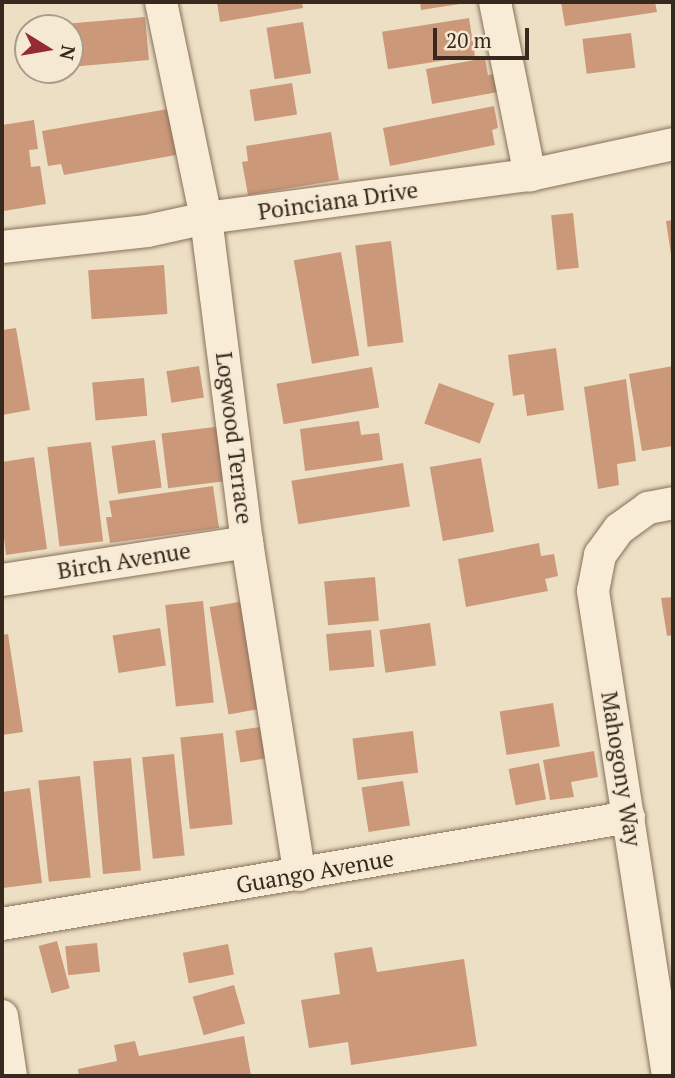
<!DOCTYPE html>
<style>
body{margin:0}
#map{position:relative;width:675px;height:1078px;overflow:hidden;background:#eddfc4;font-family:"PT Serif",serif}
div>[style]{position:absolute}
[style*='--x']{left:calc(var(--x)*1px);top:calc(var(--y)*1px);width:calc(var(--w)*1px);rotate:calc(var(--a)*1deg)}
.building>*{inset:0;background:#cb987a;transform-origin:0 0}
.roads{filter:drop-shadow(0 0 2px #87705b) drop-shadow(0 0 2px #87705b)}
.minor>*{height:32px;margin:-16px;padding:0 16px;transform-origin:16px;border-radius:16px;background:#f8ecd7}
span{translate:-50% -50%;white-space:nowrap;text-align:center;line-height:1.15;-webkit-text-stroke:5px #f5e9d3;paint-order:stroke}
.street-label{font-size:23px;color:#38291e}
.frame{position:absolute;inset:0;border:4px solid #38291e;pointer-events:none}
.north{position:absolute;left:14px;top:14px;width:70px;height:70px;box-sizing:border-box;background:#f5e9d3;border:2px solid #a99c8b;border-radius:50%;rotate:101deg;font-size:19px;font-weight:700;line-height:28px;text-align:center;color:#38291e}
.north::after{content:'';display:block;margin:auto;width:24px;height:32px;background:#952c32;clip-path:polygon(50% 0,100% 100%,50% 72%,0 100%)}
.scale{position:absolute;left:433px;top:28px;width:96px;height:32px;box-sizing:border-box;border:4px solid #38291e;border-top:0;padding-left:9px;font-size:21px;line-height:24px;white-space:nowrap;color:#38291e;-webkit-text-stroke:5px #f5e9d3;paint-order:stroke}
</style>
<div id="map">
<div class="building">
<i style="clip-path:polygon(217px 2px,302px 2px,303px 8px,220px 22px)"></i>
<i style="clip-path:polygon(420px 2px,466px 2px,466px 3px,421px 10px)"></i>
<i style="clip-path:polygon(561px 2px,655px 2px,657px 12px,565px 26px)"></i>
<i style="clip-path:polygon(145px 17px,149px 60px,70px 67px,70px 28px,53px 28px,53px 25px)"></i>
<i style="left:469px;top:18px;width:38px;height:88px;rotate:81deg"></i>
<i style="left:303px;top:22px;width:52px;height:37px;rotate:81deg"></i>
<i style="left:631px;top:33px;width:35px;height:49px;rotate:83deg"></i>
<i style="clip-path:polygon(485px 58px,488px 75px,494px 74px,498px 92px,432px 104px,426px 69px)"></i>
<i style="left:292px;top:83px;width:32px;height:43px;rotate:81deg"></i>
<i style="clip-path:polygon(494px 106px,498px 128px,492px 130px,495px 145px,390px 166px,383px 128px)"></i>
<i style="clip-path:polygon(168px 109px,176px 155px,64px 175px,61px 164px,48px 166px,42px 131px)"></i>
<i style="clip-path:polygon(34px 120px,38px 149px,29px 150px,31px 167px,40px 166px,46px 204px,4px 211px,2px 125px)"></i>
<i style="clip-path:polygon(331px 132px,339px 180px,248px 195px,242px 162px,248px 161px,246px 146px)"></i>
<i style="left:573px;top:213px;width:55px;height:22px;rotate:84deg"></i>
<i style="clip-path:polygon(673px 220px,673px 261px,672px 261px,666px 221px)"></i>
<i style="left:391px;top:241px;width:102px;height:36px;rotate:83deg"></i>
<i style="left:341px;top:252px;width:105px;height:48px;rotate:80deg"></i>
<i style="left:164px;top:265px;width:49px;height:76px;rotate:86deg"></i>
<i style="clip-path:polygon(16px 328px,30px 410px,2px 415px,2px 330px)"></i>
<i style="clip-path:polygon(556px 348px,564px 410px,527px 416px,524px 394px,513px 396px,508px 355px)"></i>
<i style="left:199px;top:366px;width:32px;height:33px;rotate:81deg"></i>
<i style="clip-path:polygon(673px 366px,673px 446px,642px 451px,629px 374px)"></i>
<i style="left:372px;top:367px;width:41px;height:97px;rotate:80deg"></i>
<i style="left:144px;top:378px;width:38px;height:52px;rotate:85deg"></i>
<i style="clip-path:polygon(626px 379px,636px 461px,617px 464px,619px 485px,598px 489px,584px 387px)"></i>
<i style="left:439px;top:383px;width:59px;height:43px;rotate:20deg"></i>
<i style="clip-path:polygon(359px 421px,361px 435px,379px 433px,383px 460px,305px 471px,300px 429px)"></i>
<i style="left:223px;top:426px;width:55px;height:62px;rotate:83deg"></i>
<i style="left:155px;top:440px;width:48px;height:44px;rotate:82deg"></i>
<i style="left:91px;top:442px;width:100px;height:44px;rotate:83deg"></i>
<i style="clip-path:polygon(34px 457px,47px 549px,6px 555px,2px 520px,2px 462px)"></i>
<i style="left:481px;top:458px;width:75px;height:52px;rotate:80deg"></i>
<i style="left:403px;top:463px;width:44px;height:113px;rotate:81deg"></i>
<i style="clip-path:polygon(213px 486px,219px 528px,110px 543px,106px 517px,112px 517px,109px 501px)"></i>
<i style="clip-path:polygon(539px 543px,541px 556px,554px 554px,558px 576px,545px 579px,548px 591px,466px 607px,458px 559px)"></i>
<i style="left:375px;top:577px;width:44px;height:51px;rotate:85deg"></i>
<i style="clip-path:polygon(673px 597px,673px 635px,667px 636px,661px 598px)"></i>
<i style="left:250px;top:600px;width:109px;height:41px;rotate:80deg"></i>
<i style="left:203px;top:601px;width:102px;height:38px;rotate:84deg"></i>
<i style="left:430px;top:623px;width:43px;height:51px;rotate:82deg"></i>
<i style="left:160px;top:628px;width:38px;height:48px;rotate:81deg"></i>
<i style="left:371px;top:630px;width:37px;height:45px;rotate:85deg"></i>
<i style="clip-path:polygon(8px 634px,23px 732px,2px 735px,2px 635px)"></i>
<i style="left:553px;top:703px;width:44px;height:54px;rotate:81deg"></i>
<i style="left:266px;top:726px;width:32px;height:31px;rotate:81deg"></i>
<i style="left:413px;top:731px;width:42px;height:61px;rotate:83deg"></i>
<i style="left:223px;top:733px;width:92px;height:43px;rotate:84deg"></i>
<i style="clip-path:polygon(594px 751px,598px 777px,571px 782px,574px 797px,550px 800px,543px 760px)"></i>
<i style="left:174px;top:754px;width:102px;height:32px;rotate:84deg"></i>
<i style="left:131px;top:758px;width:113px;height:38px;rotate:85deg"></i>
<i style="left:539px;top:763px;width:37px;height:31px;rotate:79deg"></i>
<i style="left:80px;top:776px;width:102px;height:42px;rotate:84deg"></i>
<i style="left:403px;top:781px;width:45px;height:42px;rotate:81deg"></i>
<i style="clip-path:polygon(30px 788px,42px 883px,3px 888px,2px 792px)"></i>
<i style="left:57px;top:941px;width:49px;height:19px;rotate:75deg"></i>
<i style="left:97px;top:943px;width:29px;height:32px;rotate:84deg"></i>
<i style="left:228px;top:944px;width:31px;height:46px;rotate:79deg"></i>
<i style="clip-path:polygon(372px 947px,377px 972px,464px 959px,477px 1046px,351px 1065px,348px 1042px,309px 1048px,301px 1000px,340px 994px,334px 953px)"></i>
<i style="left:234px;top:985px;width:40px;height:43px;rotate:74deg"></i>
<i style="clip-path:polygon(244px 1036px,251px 1076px,79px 1076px,78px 1069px,117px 1061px,114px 1045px,135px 1041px,139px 1056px)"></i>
</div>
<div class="roads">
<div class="minor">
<i style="--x:161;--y:2;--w:221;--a:78.2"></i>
<i style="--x:206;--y:218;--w:327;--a:82.8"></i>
<i style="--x:247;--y:542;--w:337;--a:81"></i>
<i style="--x:495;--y:2;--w:177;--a:78.6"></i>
<i style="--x:2;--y:247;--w:146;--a:-6.3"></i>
<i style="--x:147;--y:231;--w:60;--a:-12.4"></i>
<i style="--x:206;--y:218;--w:327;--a:-7.6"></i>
<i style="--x:530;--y:175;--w:146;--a:-12.2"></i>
<i style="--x:2;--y:580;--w:248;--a:-8.8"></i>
<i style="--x:2;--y:924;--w:636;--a:-9.68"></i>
<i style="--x:2;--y:1016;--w:61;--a:81.5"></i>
<i style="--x:668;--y:1076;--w:491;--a:-98.8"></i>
<i style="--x:593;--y:591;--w:37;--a:-79"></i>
<i style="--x:600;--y:555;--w:32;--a:-54"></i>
<i style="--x:619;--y:529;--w:36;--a:-36"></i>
<i style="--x:648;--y:508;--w:25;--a:-11"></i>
</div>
</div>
<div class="street-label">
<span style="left:338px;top:201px;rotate:-8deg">Poinciana Drive</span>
<span style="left:234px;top:438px;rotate:83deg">Logwood Terrace</span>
<span style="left:124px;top:561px;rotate:-9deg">Birch Avenue</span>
<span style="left:621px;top:769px;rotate:81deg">Mahogony Way</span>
<span style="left:315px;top:872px;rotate:-10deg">Guango Avenue</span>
</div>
<div class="frame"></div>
<div class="north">N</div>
<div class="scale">20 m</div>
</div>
